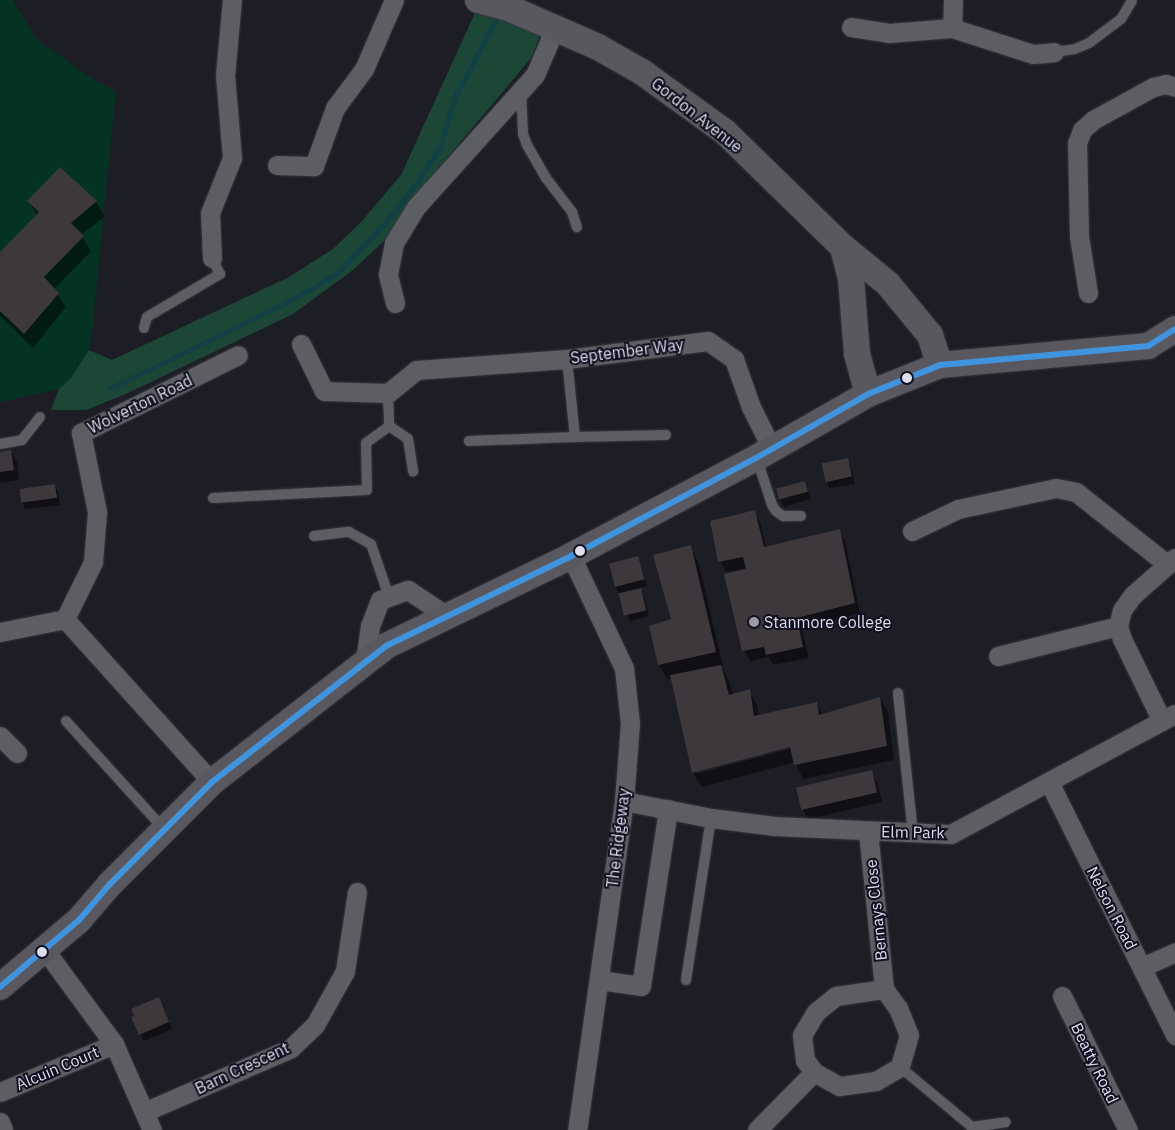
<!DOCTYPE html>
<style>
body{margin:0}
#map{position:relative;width:1175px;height:1130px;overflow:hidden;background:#1d1d26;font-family:"IBM Plex Sans",sans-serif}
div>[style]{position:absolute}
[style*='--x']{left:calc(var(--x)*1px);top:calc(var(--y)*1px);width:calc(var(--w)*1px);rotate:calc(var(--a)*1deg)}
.green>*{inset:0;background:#043323}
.forest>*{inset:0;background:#1c4736}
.shadow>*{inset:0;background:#0007}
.stream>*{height:5px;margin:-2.5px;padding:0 2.5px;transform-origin:2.5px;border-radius:2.5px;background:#114045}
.building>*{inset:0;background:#3c383c;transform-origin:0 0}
.roads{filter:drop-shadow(0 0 1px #37373e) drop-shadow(0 0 1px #37373e)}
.lane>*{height:10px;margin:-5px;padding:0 5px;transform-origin:5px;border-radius:5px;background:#5d5d64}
.street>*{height:19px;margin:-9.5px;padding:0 9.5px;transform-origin:9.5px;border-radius:9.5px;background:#5d5d64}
.secondary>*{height:26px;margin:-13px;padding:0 13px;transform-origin:13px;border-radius:13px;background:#5a585f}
.bus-1>*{height:6px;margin:-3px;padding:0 3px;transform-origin:3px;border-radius:3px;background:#4094de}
.dots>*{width:14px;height:14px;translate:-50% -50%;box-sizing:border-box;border:2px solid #101020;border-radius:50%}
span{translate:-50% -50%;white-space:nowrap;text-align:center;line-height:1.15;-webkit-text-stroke:4px #101020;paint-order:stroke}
.street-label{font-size:16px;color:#dddeea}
.poi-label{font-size:16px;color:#dddeea}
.left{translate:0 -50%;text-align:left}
</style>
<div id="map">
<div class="green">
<i style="clip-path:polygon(0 0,13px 0,37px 40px,96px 81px,116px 91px,91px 343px,86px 358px,71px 378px,59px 389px,0 402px)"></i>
</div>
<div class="forest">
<i style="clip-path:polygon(475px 13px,518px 23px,540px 34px,532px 57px,415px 196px,383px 242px,353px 270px,293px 314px,128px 393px,86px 410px,51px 410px,59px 389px,71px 378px,89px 350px,112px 360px,289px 277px,333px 249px,362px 221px,401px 175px)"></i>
</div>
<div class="shadow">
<i style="clip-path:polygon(60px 168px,96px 202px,105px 216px,81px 235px,91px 251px,54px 289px,66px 307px,33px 348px,0 316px,0 254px,37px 216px,29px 201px)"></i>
<i style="clip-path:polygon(11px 452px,17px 462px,19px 480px,0 483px,0 453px)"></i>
<i style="clip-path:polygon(848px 460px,851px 467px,855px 484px,830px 488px,826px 482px)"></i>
<i style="clip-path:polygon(805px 483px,811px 499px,784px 507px,780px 500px)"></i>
<i style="clip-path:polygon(54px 485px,58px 492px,60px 505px,25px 509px,22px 502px)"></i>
<i style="clip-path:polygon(754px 512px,760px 522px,766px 548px,839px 531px,845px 541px,860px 613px,802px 629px,809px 658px,773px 665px,769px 657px,750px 661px,744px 650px,747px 568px,726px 572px,720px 561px)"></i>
<i style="clip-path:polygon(evenodd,690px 547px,698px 561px,723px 666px,721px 667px,729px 680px,733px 695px,749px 691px,757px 705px,759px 716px,816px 703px,823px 715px,880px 698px,888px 712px,894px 760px,803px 779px,795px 762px,702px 787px,693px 773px,672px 678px,667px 679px,659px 665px,690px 547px,796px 744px,797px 747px,696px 774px,696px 771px,796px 744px)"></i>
<i style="clip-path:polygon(637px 558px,647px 586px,639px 588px,644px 596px,649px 616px,630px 621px,616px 587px,610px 565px)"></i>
<i style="clip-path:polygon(871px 772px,877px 782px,882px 802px,808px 819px,802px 808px)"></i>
<i style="clip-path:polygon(159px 999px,172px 1029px,144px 1041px,140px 1034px)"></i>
</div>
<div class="stream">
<i style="--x:110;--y:388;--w:195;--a:-25.8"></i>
<i style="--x:286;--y:303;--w:58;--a:-30.1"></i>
<i style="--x:336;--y:274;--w:72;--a:-46.1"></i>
<i style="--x:386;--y:222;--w:46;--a:-52.1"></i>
<i style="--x:414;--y:186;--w:47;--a:-56.3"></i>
<i style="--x:440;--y:147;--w:53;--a:-73.6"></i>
<i style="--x:455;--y:96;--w:89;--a:-61.7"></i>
</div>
<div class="building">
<i style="clip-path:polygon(60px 167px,97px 201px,71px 223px,84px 236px,44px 277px,59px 293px,24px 334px,0 311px,0 252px,39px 212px,27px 201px)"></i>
<i style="clip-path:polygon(11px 450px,14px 470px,0 472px,0 452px)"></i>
<i style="left:848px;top:458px;width:19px;height:27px;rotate:78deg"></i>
<i style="left:805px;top:481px;width:11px;height:30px;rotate:75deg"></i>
<i style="left:55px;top:484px;width:14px;height:36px;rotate:82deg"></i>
<i style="clip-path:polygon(755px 510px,764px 547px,840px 529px,855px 603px,797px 618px,803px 647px,766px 655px,764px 647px,742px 651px,724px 574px,746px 569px,743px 557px,718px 562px,710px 521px)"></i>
<i style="clip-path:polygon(691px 545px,716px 652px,658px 665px,649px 626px,671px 619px,653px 555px)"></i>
<i style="left:638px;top:556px;width:24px;height:30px;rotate:75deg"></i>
<i style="left:641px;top:588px;width:23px;height:23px;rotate:77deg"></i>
<i style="clip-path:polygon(721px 665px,729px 695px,750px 689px,754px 716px,817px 702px,819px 715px,880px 697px,887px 746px,794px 765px,790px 747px,692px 773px,670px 675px)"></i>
<i style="left:872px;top:770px;width:23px;height:78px;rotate:77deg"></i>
<i style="clip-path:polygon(159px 997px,169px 1022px,139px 1035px,131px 1017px,134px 1016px,131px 1009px)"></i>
</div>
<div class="roads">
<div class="lane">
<i style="--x:1054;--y:52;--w:21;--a:-8"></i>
<i style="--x:1075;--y:49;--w:15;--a:-23"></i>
<i style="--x:1089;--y:43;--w:40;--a:-37"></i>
<i style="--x:1121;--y:19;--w:21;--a:-59"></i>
<i style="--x:521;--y:91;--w:43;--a:87.3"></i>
<i style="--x:523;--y:134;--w:12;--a:70"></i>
<i style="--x:527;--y:145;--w:38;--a:60"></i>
<i style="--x:546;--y:178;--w:43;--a:52.6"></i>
<i style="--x:572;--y:212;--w:16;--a:72"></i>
<i style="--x:144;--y:328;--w:11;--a:-75"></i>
<i style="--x:147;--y:317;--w:85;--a:-30.5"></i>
<i style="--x:220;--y:274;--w:18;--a:-117"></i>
<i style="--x:388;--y:393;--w:33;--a:88"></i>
<i style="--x:389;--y:426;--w:23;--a:34"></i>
<i style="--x:408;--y:439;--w:33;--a:81"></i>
<i style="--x:575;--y:437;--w:91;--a:-1.3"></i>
<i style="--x:469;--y:441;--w:106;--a:-2.2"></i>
<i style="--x:575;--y:437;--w:78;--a:-95.9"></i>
<i style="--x:0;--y:444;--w:22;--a:-10"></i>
<i style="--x:22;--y:440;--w:29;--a:-52"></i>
<i style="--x:757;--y:459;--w:48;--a:71.9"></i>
<i style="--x:772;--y:505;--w:7;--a:56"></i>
<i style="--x:776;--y:511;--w:9;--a:36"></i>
<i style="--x:783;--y:516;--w:18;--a:0"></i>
<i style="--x:213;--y:498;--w:154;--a:-3"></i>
<i style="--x:367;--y:490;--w:47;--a:-91.2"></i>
<i style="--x:366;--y:443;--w:29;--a:-36"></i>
<i style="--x:314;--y:536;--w:35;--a:-7"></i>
<i style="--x:349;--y:532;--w:25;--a:29"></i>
<i style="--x:371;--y:544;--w:56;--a:71.2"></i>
<i style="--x:898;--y:693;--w:142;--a:83.9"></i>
<i style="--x:66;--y:721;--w:146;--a:47.8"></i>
<i style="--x:686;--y:980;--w:164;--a:-81.2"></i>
<i style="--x:900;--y:1067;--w:94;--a:39.8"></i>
<i style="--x:972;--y:1127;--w:34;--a:-8"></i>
</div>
<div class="street">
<i style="--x:953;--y:0;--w:28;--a:92"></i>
<i style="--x:952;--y:28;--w:85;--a:17.8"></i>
<i style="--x:1033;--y:54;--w:21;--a:-5"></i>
<i style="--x:851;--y:27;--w:38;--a:9"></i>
<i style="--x:889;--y:33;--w:63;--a:-4.5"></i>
<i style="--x:277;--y:165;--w:37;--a:2"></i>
<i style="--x:314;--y:166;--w:62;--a:-70.1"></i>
<i style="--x:335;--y:108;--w:49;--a:-53.4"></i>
<i style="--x:364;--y:69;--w:75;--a:-66.5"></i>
<i style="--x:212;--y:258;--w:45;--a:-92.5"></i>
<i style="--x:210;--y:213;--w:59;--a:-68.2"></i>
<i style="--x:232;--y:158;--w:83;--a:-94.8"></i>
<i style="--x:225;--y:75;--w:75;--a:-84.7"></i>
<i style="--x:1088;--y:293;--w:58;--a:-99"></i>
<i style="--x:1079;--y:236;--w:93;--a:-91.2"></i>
<i style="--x:1077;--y:143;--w:14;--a:-69"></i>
<i style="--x:1082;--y:130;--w:15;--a:-42"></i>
<i style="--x:1093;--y:120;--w:68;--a:-28.8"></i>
<i style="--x:1153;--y:87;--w:13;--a:-13"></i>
<i style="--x:1166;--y:84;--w:9;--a:18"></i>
<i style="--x:395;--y:303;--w:30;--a:-104"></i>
<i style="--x:388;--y:274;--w:32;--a:-79"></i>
<i style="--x:394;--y:243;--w:42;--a:-58.6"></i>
<i style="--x:416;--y:207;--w:178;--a:-48"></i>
<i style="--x:535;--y:75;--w:51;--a:-66.9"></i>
<i style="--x:301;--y:344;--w:52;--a:63.9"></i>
<i style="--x:324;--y:391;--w:64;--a:1.8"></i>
<i style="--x:388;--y:393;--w:36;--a:-39"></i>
<i style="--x:416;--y:370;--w:151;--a:-4.2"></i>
<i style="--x:567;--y:359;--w:142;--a:-7.3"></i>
<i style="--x:708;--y:341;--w:32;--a:35"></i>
<i style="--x:734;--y:359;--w:51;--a:70.5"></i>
<i style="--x:751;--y:407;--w:47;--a:63.4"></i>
<i style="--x:912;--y:531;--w:51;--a:-25.6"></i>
<i style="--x:958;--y:509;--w:100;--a:-12.1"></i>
<i style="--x:1056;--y:488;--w:20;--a:11"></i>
<i style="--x:1076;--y:492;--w:117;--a:38.4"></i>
<i style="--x:571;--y:556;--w:124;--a:64.7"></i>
<i style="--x:624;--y:668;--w:55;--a:83.8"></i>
<i style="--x:630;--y:723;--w:78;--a:94.4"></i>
<i style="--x:624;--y:801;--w:332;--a:98.1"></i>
<i style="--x:65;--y:619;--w:64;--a:-63.8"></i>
<i style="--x:93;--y:562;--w:50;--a:-85.4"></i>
<i style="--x:97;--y:512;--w:81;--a:-101.4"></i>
<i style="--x:81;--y:433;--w:175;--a:-26.4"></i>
<i style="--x:65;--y:619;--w:219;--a:48"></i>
<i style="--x:0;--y:632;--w:66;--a:-11.3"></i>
<i style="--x:998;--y:656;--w:124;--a:-14"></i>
<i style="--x:365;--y:661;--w:35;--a:-82"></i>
<i style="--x:370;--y:626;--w:28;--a:-69"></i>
<i style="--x:380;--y:600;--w:30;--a:-20"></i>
<i style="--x:408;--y:590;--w:47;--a:33.7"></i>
<i style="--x:1162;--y:721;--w:91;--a:-116"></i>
<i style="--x:1122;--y:639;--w:14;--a:-107"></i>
<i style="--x:1118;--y:626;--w:16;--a:-76"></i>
<i style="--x:1122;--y:610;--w:19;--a:-54"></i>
<i style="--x:1133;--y:595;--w:56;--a:-41.4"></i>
<i style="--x:0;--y:736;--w:24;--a:45"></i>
<i style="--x:1049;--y:782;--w:283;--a:63.5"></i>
<i style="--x:624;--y:801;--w:89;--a:11.1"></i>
<i style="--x:711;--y:818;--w:64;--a:7.2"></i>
<i style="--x:774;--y:826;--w:177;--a:2.6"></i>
<i style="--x:951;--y:834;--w:254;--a:-28.2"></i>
<i style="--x:868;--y:831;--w:159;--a:84.2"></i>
<i style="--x:45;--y:950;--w:117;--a:53.7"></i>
<i style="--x:114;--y:1044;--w:94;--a:66.2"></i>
<i style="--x:1142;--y:967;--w:36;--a:-24"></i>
<i style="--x:599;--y:980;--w:42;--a:8.1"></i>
<i style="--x:641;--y:986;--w:179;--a:-81.3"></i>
<i style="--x:884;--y:989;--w:24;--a:54"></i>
<i style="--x:898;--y:1008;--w:29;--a:68"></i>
<i style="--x:909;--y:1035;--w:33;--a:106"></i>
<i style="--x:900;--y:1067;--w:28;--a:150"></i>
<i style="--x:876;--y:1081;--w:37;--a:172"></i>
<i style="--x:839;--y:1086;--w:29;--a:-151"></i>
<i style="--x:814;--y:1072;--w:15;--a:-127"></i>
<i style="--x:805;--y:1060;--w:25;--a:-97"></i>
<i style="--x:802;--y:1035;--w:27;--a:-59"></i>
<i style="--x:816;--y:1012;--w:26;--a:-39"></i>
<i style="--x:836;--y:996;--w:49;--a:-8.3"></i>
<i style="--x:1062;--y:996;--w:149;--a:63.8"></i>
<i style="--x:0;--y:1092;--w:124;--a:-22.8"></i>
<i style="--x:144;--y:1112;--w:160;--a:-23.5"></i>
<i style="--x:291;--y:1048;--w:33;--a:-44"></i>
<i style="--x:315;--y:1025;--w:62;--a:-60.9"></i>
<i style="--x:345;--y:971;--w:80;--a:-81.4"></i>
<i style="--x:0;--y:1122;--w:9;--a:69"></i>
<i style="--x:757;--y:1130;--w:81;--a:-45.5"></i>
</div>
<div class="secondary">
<i style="--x:478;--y:0;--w:34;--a:15"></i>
<i style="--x:511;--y:9;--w:95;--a:23.6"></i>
<i style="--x:598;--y:47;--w:51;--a:29.6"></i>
<i style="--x:642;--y:72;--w:102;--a:35.9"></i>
<i style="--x:725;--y:132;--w:165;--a:44.3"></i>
<i style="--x:843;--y:247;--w:58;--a:39.4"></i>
<i style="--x:888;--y:284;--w:66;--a:50.5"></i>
<i style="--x:930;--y:335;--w:32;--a:72"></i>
<i style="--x:843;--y:247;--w:33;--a:76"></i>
<i style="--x:851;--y:279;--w:75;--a:85.4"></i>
<i style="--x:857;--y:354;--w:41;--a:74.6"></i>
<i style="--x:0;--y:987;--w:104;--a:-40.3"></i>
<i style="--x:79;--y:920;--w:48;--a:-49.3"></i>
<i style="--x:110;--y:884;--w:144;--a:-45"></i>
<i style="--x:212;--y:782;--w:221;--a:-38"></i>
<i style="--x:386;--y:646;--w:206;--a:-25.9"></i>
<i style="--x:571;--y:556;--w:209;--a:-27.9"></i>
<i style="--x:756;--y:458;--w:129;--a:-29.7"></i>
<i style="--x:868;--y:394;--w:78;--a:-21.9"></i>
<i style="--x:940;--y:365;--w:209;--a:-5.2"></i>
<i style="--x:1148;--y:346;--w:32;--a:-32"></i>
</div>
</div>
<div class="bus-1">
<i style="--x:0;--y:987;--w:104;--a:-40.3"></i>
<i style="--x:79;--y:920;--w:48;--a:-49.3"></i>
<i style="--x:110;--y:884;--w:144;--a:-45"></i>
<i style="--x:212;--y:782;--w:221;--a:-38"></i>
<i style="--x:386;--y:646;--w:206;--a:-25.9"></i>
<i style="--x:571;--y:556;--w:209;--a:-27.9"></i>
<i style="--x:756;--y:458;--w:129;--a:-29.7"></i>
<i style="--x:868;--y:394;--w:78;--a:-21.9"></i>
<i style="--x:940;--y:365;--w:209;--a:-5.2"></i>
<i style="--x:1148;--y:346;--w:32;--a:-32"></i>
</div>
<div class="dots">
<i style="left:907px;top:378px;background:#dddeea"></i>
<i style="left:580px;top:551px;background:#dddeea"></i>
<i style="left:754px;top:622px;background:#9a9aa5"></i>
<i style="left:42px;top:952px;background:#dddeea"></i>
</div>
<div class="street-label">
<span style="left:697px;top:115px;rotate:38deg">Gordon Avenue</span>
<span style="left:627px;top:351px;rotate:-7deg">September Way</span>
<span style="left:140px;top:404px;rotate:-26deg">Wolverton Road</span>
<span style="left:913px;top:832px;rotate:1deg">Elm Park</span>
<span style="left:618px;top:838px;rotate:-83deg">The Ridgeway</span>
<span style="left:1112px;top:908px;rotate:63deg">Nelson Road</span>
<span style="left:876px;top:910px;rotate:-96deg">Bernays Close</span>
<span style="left:1095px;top:1063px;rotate:64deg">Beatty Road</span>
<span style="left:57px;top:1068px;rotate:-23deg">Alcuin Court</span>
<span style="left:242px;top:1068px;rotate:-25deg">Barn Crescent</span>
</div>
<div class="poi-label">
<span class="left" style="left:764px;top:622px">Stanmore College</span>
</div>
</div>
